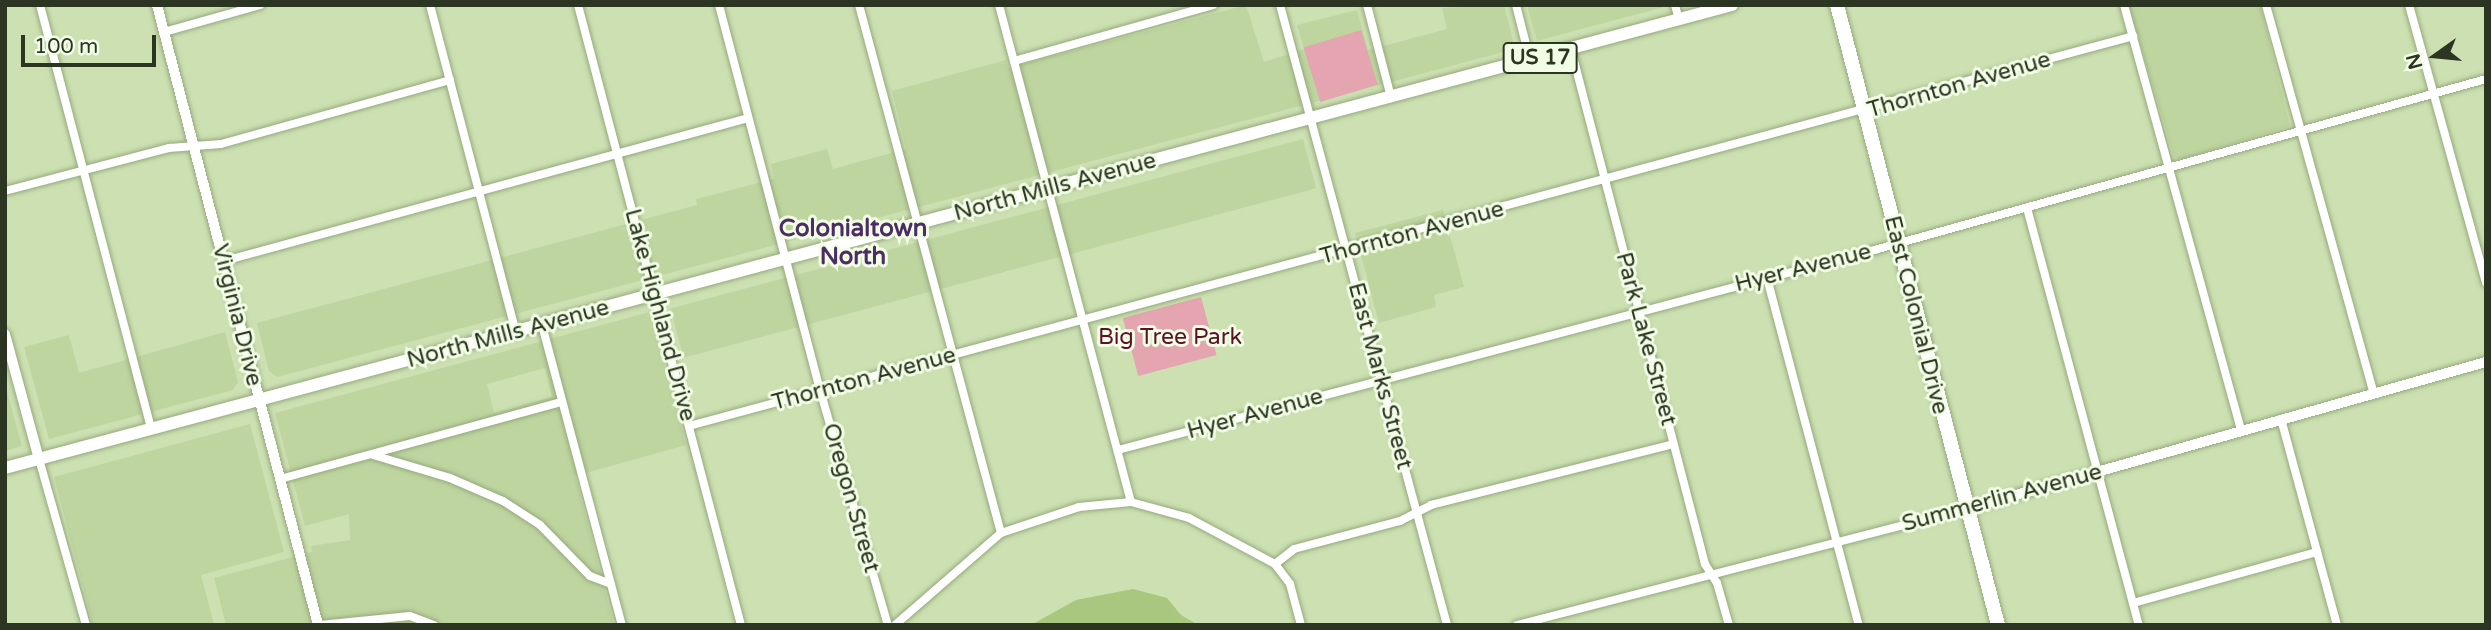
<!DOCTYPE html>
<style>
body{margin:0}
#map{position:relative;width:2491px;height:630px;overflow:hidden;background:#cce0b2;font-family:"Varela Round",sans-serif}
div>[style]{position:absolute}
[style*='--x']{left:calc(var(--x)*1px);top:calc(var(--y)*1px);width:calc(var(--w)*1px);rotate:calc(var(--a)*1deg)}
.built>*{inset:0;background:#bed5a0;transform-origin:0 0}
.green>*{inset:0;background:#e4a4b0;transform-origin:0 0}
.water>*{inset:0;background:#a9c77e}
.roads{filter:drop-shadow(0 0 2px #96a97d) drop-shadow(0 0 2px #96a97d)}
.street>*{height:8px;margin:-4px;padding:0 4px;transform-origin:4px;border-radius:4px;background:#fff}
.secondary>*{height:10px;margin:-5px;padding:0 5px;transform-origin:5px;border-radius:5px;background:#fff}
.primary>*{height:12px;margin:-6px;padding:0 6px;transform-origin:6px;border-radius:6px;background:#fff}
.highway>*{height:14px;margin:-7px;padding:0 7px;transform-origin:7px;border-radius:7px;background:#fff}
span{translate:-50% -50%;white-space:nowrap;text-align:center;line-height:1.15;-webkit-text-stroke:6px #f2fde6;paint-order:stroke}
.shield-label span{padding:2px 5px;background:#f2fde6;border:2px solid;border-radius:5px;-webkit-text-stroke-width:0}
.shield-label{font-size:21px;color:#2c3422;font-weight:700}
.street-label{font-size:23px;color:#2c3422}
.park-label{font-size:23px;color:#5c1129}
.neighbourhood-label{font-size:24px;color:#4b2c65;font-weight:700}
.frame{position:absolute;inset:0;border:7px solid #2c3422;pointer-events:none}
.north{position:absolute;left:2400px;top:21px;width:70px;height:70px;-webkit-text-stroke:5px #f2fde6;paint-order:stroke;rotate:255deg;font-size:19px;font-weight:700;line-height:28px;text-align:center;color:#2c3422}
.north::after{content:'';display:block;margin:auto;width:24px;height:32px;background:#2c3422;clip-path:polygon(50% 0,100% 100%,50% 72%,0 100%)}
.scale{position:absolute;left:21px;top:35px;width:135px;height:32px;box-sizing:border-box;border:4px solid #2c3422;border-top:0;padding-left:9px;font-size:21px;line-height:24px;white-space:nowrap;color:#2c3422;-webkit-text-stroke:5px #f2fde6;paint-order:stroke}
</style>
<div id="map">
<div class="built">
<i style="clip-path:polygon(1246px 5px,1264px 62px,1304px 49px,1297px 25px,1357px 10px,1368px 50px,1447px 29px,1442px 8px,1504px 5px,1515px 49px,277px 377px,269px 371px,257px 323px,697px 205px,696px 199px,774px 179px,771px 164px,827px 149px,833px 169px,906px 149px,892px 91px,1006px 60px,1008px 68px)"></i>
<i style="clip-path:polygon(1527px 5px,1671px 5px,1537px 41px)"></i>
<i style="clip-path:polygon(2129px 5px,2260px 5px,2290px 126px,2182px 159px,2174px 157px)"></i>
<i style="left:1303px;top:139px;width:51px;height:655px;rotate:75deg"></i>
<i style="clip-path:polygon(1443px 210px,1464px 287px,1434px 295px,1436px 307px,1379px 323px,1355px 233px)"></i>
<i style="clip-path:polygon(evenodd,650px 312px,686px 445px,575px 476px,614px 625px,226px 625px,214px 578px,312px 552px,311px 546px,350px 540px,349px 514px,305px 526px,275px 413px,650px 312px,545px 368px,552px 397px,494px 413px,487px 384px,545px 368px)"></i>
<i style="clip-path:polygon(225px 332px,238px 382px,233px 390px,49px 439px,24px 347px,69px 335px,79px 373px)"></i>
<i style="clip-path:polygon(5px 384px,22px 446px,5px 451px)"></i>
<i style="clip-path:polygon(250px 424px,284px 552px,201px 575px,214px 625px,93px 625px,54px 477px)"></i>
</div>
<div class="green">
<i style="left:1361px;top:30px;width:57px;height:60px;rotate:73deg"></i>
<i style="left:1201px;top:297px;width:60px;height:81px;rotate:75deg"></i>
</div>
<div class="water">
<i style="clip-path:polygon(1133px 589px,1167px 598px,1181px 615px,1198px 625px,1031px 625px,1076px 600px)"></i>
</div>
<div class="roads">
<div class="street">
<i style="--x:40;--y:5;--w:438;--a:75.3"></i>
<i style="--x:430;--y:5;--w:338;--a:75.3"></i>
<i style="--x:578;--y:5;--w:641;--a:75.27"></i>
<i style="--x:719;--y:5;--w:398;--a:75.3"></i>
<i style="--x:820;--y:390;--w:245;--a:73.9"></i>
<i style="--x:859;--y:5;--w:547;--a:74.95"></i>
<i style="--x:999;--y:5;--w:514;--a:75.13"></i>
<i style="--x:1280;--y:5;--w:642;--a:74.92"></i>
<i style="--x:1367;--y:5;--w:95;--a:75.4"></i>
<i style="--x:1516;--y:5;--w:57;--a:75.7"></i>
<i style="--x:1675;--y:5;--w:16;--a:75"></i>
<i style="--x:2124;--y:5;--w:441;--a:74.6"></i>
<i style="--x:2266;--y:5;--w:404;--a:74.5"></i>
<i style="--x:2409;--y:5;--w:288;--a:74.5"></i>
<i style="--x:164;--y:32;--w:100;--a:-15.7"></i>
<i style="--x:1571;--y:49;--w:532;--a:75.42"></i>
<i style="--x:1705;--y:564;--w:22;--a:58"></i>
<i style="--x:1717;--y:583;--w:44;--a:74.1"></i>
<i style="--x:1014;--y:61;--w:207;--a:-15.7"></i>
<i style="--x:5;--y:191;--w:170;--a:-14.7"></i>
<i style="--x:169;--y:148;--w:52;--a:-4.4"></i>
<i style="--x:221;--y:144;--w:238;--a:-15.6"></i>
<i style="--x:2027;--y:208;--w:432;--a:75"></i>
<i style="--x:224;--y:261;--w:543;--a:-15.26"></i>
<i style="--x:1767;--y:278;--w:359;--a:75.2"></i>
<i style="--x:542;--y:325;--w:310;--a:75.1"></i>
<i style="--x:2281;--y:419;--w:213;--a:74.8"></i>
<i style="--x:689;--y:426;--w:1496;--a:-15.11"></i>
<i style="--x:1118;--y:450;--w:786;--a:-14.81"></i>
<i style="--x:1878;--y:249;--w:631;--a:-15.62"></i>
<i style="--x:373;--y:455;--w:80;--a:16.6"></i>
<i style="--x:450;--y:478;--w:58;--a:23.5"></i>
<i style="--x:503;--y:501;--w:44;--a:33"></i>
<i style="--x:540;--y:525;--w:71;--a:45.6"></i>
<i style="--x:590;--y:576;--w:22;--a:21"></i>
<i style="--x:39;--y:459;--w:173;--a:74.2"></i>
<i style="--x:280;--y:479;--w:292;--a:-15.3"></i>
<i style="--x:1275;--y:564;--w:24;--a:-38"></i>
<i style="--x:1294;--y:549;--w:110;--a:-14.8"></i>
<i style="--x:1400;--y:521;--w:35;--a:-27"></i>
<i style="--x:1431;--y:505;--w:250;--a:-14.1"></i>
<i style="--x:2133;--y:603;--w:191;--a:-15.5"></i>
<i style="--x:320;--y:625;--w:90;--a:-5.7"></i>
<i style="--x:410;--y:616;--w:26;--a:21"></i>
<i style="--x:895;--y:625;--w:140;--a:-41"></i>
<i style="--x:1001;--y:533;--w:82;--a:-18.4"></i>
<i style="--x:1079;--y:507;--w:52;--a:-5.5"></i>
<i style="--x:1131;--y:502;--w:60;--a:15.4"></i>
<i style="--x:1189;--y:518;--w:98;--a:28.1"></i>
<i style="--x:1275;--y:564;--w:25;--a:53"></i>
<i style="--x:1290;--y:584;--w:42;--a:75"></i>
<i style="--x:1517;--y:625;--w:464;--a:-14.5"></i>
</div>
<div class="secondary">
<i style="--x:157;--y:5;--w:641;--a:75.44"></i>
<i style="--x:5;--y:334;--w:130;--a:74.8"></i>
<i style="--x:1966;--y:509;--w:540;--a:-15.79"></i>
</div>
<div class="primary">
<i style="--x:5;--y:468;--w:1788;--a:-15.01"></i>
</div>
<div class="highway">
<i style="--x:1837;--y:5;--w:641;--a:75.44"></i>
</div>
</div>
<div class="shield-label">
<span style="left:1540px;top:58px">US 17</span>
</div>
<div class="street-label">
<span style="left:1959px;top:85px;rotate:-16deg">Thornton Avenue</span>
<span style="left:1055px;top:187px;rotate:-15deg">North Mills Avenue</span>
<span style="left:1412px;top:233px;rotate:-15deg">Thornton Avenue</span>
<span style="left:1803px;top:268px;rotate:-14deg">Hyer Avenue</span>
<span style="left:237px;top:315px;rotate:76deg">Virginia Drive</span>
<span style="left:660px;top:315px;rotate:75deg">Lake Highland Drive</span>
<span style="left:1916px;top:315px;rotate:76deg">East Colonial Drive</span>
<span style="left:508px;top:334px;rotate:-15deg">North Mills Avenue</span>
<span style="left:1646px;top:339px;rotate:75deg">Park Lake Street</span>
<span style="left:1380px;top:376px;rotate:75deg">East Marks Street</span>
<span style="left:864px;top:379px;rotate:-15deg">Thornton Avenue</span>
<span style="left:1255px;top:414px;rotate:-15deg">Hyer Avenue</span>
<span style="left:851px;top:498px;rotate:74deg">Oregon Street</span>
<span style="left:2002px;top:498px;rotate:-15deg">Summerlin Avenue</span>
</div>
<div class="park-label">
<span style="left:1170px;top:337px">Big Tree Park</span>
</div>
<div class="neighbourhood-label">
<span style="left:853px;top:243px">Colonialtown<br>North</span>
</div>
<div class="frame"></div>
<div class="north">N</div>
<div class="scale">100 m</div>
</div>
